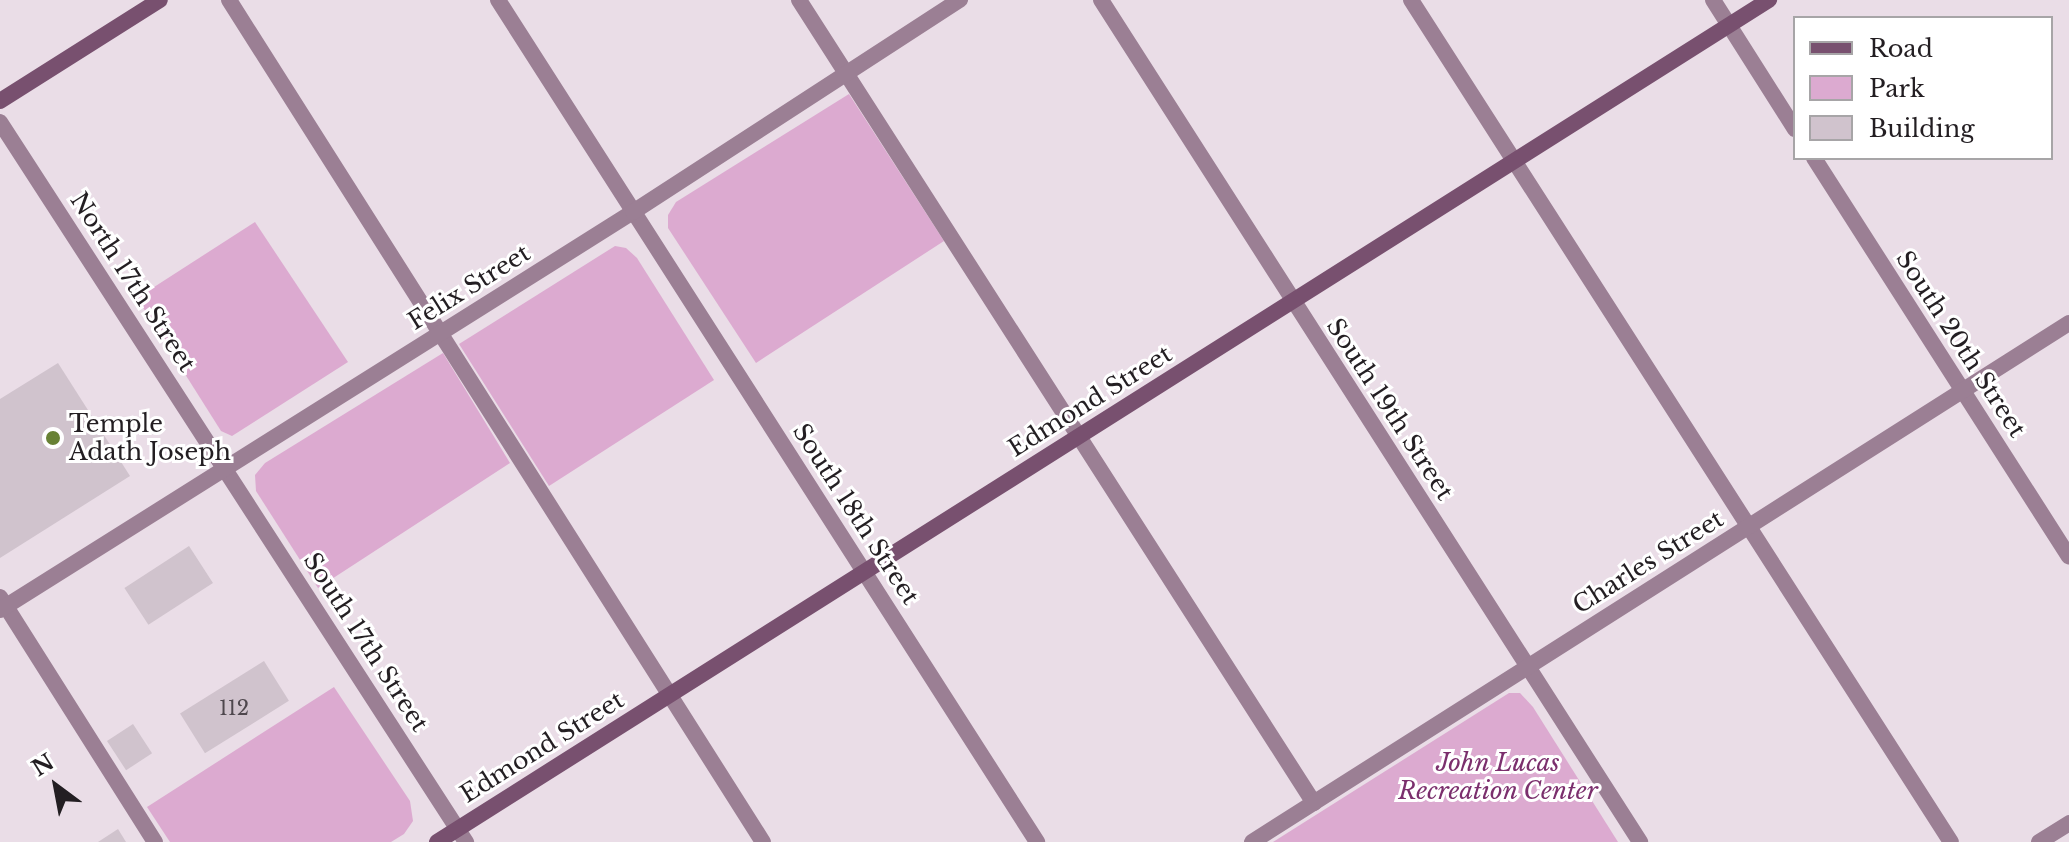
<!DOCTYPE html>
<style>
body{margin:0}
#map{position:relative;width:2069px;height:842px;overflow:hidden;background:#eadde7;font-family:"Libre Baskerville",serif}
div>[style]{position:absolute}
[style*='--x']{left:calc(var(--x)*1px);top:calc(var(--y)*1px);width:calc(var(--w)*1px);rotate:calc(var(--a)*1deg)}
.green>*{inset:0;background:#dcaad0}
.building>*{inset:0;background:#d0c3cd;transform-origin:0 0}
.lane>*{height:16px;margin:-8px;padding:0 8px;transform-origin:8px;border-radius:8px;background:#9b7f94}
.street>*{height:16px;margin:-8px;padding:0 8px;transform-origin:8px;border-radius:8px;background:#9b7f94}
.secondary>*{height:16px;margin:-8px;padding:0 8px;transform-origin:8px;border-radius:8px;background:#78506f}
.dots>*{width:22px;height:22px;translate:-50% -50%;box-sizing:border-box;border:4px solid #fff;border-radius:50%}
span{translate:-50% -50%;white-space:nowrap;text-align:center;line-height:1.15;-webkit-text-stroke:6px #fff;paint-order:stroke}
.number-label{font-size:20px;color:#4e474d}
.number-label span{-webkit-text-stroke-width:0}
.street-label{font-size:24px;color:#231e22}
.poi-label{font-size:24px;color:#231e22}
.left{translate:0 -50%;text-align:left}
.park-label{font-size:24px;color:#7b2f6d;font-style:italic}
.legend{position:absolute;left:1793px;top:16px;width:260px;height:144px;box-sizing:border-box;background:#fff;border:2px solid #a7a5a7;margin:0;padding:10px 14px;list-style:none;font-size:24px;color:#231e22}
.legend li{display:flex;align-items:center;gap:16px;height:40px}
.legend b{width:40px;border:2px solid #a7a5a7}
.north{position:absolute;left:16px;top:746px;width:80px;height:80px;-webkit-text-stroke:6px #fff;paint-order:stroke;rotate:328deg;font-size:22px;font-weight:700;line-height:32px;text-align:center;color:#231e22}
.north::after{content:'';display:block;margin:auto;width:28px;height:36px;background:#231e22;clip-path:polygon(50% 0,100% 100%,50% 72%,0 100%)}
</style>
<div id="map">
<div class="green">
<i style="clip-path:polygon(849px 94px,944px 241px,756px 363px,668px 228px,668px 215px,676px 202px)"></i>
<i style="clip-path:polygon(255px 222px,348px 362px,232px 436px,221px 431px,137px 298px)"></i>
<i style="clip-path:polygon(615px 246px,626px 248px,637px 258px,714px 380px,549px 486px,459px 344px)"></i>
<i style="clip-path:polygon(443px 353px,510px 463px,318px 588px,256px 491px,255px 475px,265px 463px)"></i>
<i style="clip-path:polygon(334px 687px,410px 801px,413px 821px,404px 834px,391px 842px,170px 842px,147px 807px)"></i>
<i style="clip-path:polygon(1509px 693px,1520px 693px,1533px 707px,1618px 842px,1273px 842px)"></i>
</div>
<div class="building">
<i style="clip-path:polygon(58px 363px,130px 476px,0 558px,0 399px)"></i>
<i style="left:189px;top:546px;width:44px;height:77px;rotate:57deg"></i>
<i style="left:264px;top:661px;width:47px;height:99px;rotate:58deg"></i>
<i style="left:133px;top:724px;width:35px;height:31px;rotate:57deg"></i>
<i style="clip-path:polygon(118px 829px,126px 842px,98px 842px)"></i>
</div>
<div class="lane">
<i style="--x:229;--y:0;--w:997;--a:57.62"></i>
<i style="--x:799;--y:0;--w:954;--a:57.33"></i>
<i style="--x:1411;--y:0;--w:1000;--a:57.33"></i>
<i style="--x:0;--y:597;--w:290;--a:57.7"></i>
</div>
<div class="street">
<i style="--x:498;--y:0;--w:1000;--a:57.37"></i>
<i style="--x:1101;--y:0;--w:1000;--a:57.37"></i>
<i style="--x:1713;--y:0;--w:153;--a:57.6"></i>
<i style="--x:0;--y:122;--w:858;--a:57.09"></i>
<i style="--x:1814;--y:158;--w:473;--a:57.4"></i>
<i style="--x:0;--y:610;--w:748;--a:-32.16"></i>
<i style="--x:633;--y:212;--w:390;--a:-33"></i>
<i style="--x:1252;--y:842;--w:968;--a:-32.43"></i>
<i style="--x:2039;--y:842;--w:36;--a:-32"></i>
</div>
<div class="secondary">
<i style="--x:0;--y:101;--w:189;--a:-32.3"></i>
<i style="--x:437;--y:842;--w:1576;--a:-32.3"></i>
</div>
<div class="dots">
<i style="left:53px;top:438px;background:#688135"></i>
</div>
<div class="number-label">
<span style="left:234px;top:708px">112</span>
</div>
<div class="street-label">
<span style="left:133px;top:282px;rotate:57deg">North 17th Street</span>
<span style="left:469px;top:287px;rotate:-32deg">Felix Street</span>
<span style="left:1961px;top:344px;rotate:57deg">South 20th Street</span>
<span style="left:1090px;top:401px;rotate:-32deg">Edmond Street</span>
<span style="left:1390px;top:409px;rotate:57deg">South 19th Street</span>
<span style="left:856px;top:514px;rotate:57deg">South 18th Street</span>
<span style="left:1648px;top:562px;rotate:-32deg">Charles Street</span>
<span style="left:366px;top:642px;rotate:57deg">South 17th Street</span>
<span style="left:542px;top:747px;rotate:-32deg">Edmond Street</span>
</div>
<div class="poi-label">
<span class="left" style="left:69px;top:438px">Temple<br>Adath Joseph</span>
</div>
<div class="park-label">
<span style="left:1498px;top:777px">John Lucas<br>Recreation Center</span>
</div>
<ul class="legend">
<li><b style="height:10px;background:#78506f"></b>Road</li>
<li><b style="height:22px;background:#dcaad0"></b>Park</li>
<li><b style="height:22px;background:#d0c3cd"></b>Building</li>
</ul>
<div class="north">N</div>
</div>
